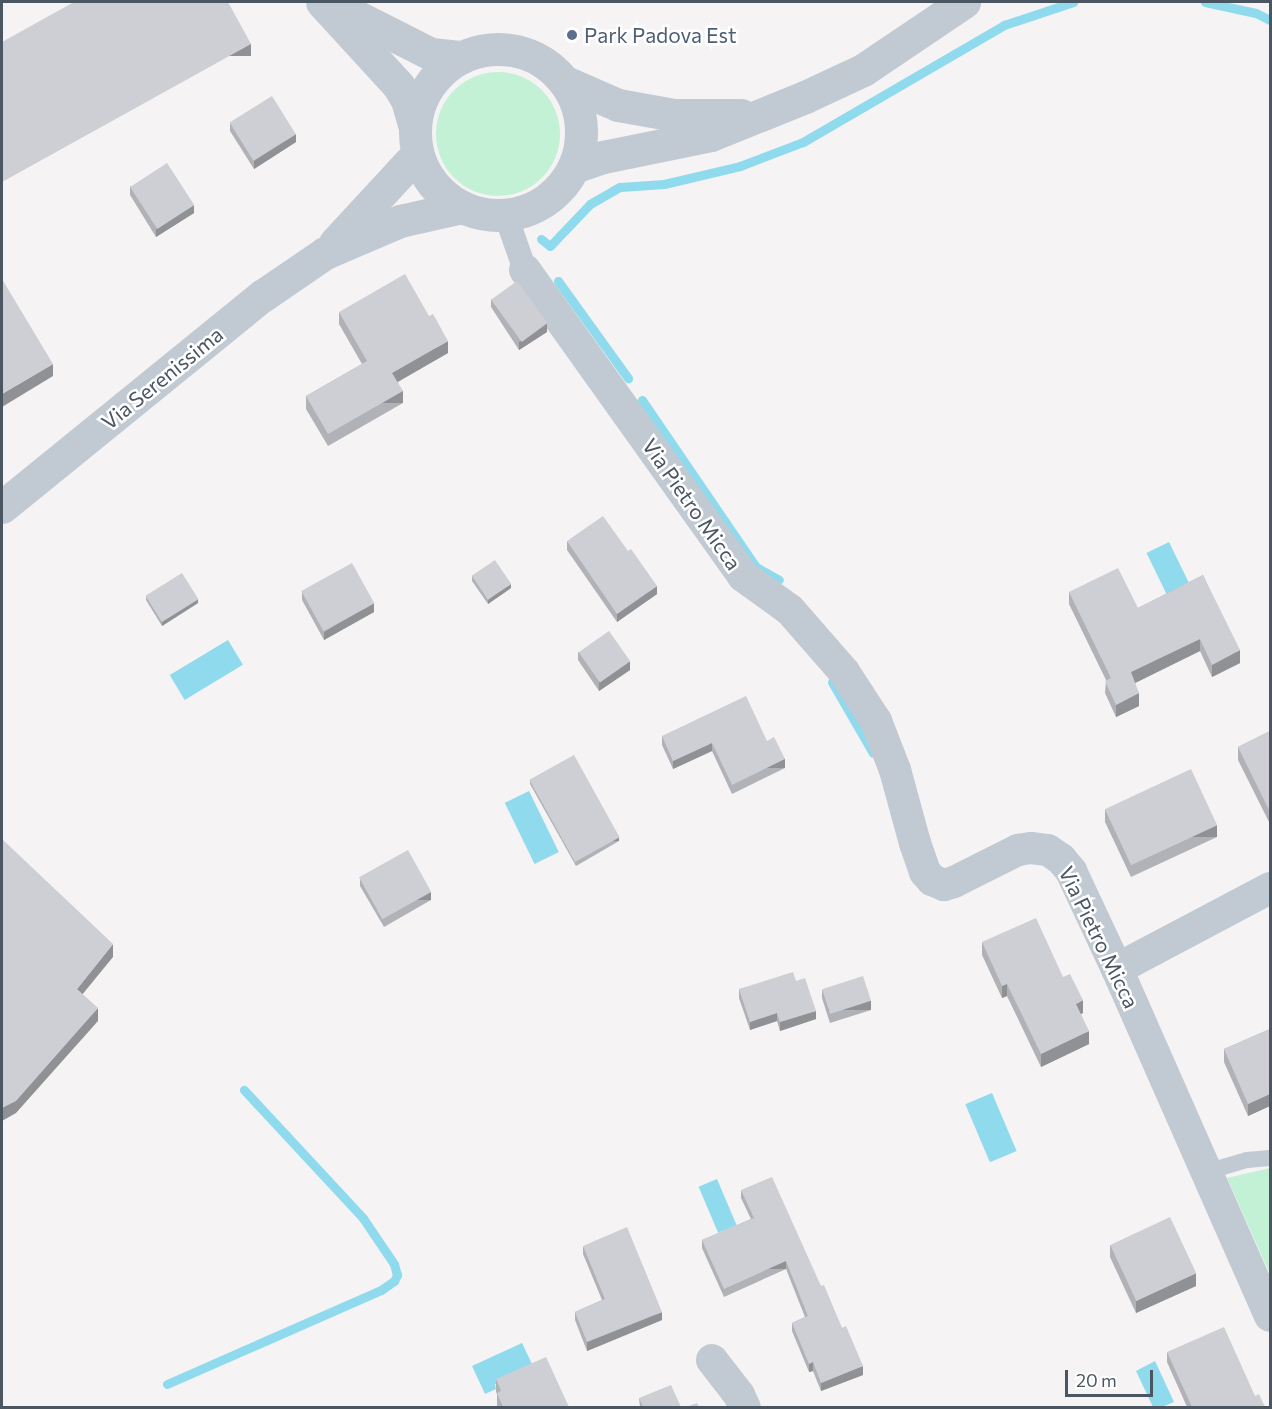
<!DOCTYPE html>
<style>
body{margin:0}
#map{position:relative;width:1272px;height:1409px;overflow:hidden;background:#f5f3f3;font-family:Commissioner,sans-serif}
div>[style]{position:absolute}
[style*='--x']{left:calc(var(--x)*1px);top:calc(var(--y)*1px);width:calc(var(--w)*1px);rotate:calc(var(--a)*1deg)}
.green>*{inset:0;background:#c3f1d5}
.round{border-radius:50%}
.water>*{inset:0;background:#90daee;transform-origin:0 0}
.stream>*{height:9px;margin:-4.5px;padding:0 4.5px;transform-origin:4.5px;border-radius:4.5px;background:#90daee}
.service>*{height:16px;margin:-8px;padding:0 8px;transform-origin:8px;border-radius:8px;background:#c1cad2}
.pedestrian>*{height:24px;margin:-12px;padding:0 12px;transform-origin:12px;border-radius:12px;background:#c1cad2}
.minor>*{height:32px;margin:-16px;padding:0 16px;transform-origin:16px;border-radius:16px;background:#c1cad2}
.tertiary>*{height:33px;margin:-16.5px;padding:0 16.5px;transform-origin:16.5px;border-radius:16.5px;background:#c1cad2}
.tertiary>.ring{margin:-16.5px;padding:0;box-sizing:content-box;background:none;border:33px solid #c1cad2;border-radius:50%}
.wall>*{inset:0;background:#b0b2b7}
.shaded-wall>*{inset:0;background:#909195;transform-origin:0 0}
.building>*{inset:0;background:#cdcfd5;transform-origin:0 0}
.dots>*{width:16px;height:16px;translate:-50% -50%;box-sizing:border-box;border:3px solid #fff;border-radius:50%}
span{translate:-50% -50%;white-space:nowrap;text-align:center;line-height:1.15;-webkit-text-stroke:5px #fff;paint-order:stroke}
.service-label{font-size:21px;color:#4e5e75}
.left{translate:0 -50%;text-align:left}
.street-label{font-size:21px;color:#4a5661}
.frame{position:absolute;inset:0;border:3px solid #4a5661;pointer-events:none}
.scale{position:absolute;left:1065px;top:1370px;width:88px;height:27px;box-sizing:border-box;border:3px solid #4a5661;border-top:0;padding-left:8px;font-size:18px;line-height:21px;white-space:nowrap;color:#4a5661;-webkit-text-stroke:4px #fff;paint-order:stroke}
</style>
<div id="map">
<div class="green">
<i class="round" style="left:436px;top:72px;width:124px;height:124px"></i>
<i style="clip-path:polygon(1270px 1168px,1270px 1274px,1227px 1178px)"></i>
</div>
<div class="water">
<i style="left:1169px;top:542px;width:55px;height:25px;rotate:64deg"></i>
<i style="left:228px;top:640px;width:29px;height:68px;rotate:59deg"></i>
<i style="left:529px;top:791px;width:68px;height:27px;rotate:64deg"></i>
<i style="left:992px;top:1093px;width:63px;height:29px;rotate:67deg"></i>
<i style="left:717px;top:1179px;width:50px;height:20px;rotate:67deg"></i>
<i style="clip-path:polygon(522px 1343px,533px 1366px,495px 1384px,496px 1389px,485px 1394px,472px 1366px)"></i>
<i style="clip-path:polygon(1155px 1361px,1174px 1402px,1162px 1407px,1153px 1407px,1136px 1371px)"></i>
</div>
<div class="stream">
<i style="--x:1205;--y:2;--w:52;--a:12.2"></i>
<i style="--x:1256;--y:13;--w:16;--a:27"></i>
<i style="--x:541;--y:239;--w:11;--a:38"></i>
<i style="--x:550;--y:246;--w:58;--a:-46.4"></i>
<i style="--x:590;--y:204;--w:34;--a:-30"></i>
<i style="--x:620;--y:187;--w:44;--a:-3.9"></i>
<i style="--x:664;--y:184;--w:78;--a:-13.3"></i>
<i style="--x:740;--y:166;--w:67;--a:-20.9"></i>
<i style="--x:803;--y:142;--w:233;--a:-30.2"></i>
<i style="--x:1004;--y:25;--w:73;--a:-18.4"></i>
<i style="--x:558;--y:281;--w:120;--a:54.2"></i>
<i style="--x:642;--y:400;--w:202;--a:55.7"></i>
<i style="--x:756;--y:567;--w:26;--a:29"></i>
<i style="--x:832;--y:682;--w:82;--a:60"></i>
<i style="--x:167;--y:1384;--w:234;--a:-23.7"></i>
<i style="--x:381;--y:1290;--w:16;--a:-35"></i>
<i style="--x:394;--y:1281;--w:7;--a:-63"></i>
<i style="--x:397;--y:1275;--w:11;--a:-105"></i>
<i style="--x:394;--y:1264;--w:55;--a:-124"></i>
<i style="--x:363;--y:1218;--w:175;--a:-132.9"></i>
</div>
<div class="service">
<i style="--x:1206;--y:1172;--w:43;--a:-16.3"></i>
<i style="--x:1247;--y:1160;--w:23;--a:-5"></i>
</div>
<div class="pedestrian">
<i style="--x:506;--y:216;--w:57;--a:70.6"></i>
</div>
<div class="minor">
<i style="--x:525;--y:270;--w:376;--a:54.5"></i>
<i style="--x:743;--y:576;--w:58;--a:35.9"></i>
<i style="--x:790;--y:610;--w:82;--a:48.9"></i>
<i style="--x:844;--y:672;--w:59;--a:56.9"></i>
<i style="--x:876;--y:721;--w:53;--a:68.8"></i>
<i style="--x:895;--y:770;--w:76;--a:74.7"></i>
<i style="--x:915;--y:843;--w:31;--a:71"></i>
<i style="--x:925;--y:872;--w:11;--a:49"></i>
<i style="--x:932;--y:880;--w:13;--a:23"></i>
<i style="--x:944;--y:885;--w:10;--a:-17"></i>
<i style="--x:954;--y:882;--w:72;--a:-26.6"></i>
<i style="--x:1018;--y:850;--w:13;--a:-9"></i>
<i style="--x:1031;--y:848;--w:17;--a:7"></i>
<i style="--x:1048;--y:850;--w:16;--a:35"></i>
<i style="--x:1061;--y:859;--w:16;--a:50"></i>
<i style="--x:1071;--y:871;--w:108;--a:64.9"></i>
<i style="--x:1117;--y:969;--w:379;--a:66.2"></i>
<i style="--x:1117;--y:969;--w:173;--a:-27.9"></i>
<i style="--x:712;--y:1360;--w:44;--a:52.4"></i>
<i style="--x:739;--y:1395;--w:14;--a:65"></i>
</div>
<div class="tertiary">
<i style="--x:322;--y:2;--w:113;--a:47.5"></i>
<i style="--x:398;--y:85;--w:17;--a:59"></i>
<i style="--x:407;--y:100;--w:25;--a:74"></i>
<i style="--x:334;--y:5;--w:109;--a:26.8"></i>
<i style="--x:431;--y:54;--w:31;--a:6"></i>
<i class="ring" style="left:415px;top:49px;width:133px;height:133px"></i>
<i style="--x:565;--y:82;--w:58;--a:23.5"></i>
<i style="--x:618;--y:105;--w:57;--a:10.1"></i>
<i style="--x:674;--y:115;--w:67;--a:0"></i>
<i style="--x:574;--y:167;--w:31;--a:-19"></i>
<i style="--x:603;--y:157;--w:110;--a:-11.5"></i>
<i style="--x:711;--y:135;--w:101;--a:-22"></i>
<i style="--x:805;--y:97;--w:64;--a:-25"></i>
<i style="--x:863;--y:70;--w:122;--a:-34"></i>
<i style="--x:335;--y:243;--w:121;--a:-47.3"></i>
<i style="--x:2;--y:507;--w:335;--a:-39.1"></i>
<i style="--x:262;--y:296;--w:76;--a:-34.3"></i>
<i style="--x:325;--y:253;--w:82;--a:-23.1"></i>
<i style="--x:400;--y:221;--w:64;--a:-12.7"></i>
</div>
<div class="wall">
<i style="clip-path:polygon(230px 123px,296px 142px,254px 169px,230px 131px)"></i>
<i style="clip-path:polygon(130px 186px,194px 213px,156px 237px,130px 195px)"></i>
<i style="clip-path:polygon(491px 299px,547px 332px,519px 350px,491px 307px)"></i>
<i style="clip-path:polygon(339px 312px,448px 353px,398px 382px,403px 403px,328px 446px,306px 409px,306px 396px,362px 364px,339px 324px)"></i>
<i style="clip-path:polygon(567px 541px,657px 594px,617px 622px,567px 550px)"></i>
<i style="clip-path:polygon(1203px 575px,1240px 663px,1212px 677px,1200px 651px,1135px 683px,1139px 706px,1116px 717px,1105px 693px,1106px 680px,1069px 604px,1069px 592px,1138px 608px)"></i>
<i style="clip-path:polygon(472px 576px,511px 588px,488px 604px,472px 581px)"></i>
<i style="clip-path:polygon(302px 592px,374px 612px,324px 640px,302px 600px)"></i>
<i style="clip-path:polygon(146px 596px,198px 603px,162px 626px,146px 600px)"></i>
<i style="clip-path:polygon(578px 652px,630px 670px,599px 691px,578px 660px)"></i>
<i style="clip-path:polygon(1270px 731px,1270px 824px,1238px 760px,1238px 747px)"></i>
<i style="clip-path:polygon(662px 736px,767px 741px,785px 768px,732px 794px,712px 751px,673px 769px,662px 745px)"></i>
<i style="clip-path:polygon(530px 780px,619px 841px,576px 866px,530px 784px)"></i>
<i style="clip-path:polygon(1105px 809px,1217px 837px,1131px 877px,1105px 822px)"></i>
<i style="clip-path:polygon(360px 878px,431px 900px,384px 927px,360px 886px)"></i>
<i style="clip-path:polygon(982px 942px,1063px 977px,1083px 1013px,1081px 1014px,1089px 1044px,1041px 1067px,1007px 996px,1002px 998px,982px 955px)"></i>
<i style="clip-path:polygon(796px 981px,816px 1019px,780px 1031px,777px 1021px,750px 1030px,739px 998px,739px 989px)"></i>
<i style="clip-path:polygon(822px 990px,871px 1010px,830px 1023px,822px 998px)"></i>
<i style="clip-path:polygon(1270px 1029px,1270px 1106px,1248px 1116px,1224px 1062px,1224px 1049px)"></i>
<i style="clip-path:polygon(741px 1190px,821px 1286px,842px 1328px,863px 1375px,821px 1391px,813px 1371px,809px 1372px,792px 1331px,792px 1323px,805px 1317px,786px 1269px,724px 1297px,702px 1248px,702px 1240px,751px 1219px,741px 1198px)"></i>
<i style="clip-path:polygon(1110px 1245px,1196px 1286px,1136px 1313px,1110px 1257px)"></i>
<i style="clip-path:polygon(583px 1246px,662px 1320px,587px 1351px,575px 1320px,575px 1312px,602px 1300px,583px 1254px)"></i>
<i style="clip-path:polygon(1167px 1352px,1255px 1396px,1265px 1407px,1187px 1407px,1167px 1362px)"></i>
<i style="clip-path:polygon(496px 1379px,569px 1407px,498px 1407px,497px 1405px,497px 1394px,496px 1392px)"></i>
<i style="clip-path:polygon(639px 1398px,681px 1407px,640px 1407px)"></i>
</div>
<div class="shaded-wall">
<i style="left:251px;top:44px;width:12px;height:285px;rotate:90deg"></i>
<i style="clip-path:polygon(296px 134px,296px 142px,254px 169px,254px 161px)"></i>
<i style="clip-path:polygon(194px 205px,194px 213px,156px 237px,156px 229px)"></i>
<i style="clip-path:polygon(547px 323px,547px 332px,519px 350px,519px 342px)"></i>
<i style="clip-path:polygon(448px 341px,448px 353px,392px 385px,392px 373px)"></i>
<i style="clip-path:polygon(53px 364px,53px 376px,2px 407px,2px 394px)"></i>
<i style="left:403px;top:391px;width:12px;height:86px;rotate:90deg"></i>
<i style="clip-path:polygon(511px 584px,511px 588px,488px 604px,488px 599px)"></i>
<i style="clip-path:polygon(657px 586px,657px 594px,617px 622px,617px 614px)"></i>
<i style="clip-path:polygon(198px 599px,198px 603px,162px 626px,162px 621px)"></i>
<i style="clip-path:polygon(374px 603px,374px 612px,324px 640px,324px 632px)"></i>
<i style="clip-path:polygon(1200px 639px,1200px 651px,1131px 685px,1131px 672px)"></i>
<i style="clip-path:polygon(1240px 650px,1240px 663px,1212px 677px,1212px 665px)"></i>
<i style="clip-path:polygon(630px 661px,630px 670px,599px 691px,599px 682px)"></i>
<i style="clip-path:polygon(1139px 693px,1139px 706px,1116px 717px,1116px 705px)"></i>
<i style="clip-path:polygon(712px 743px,712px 751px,673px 769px,673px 761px)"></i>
<i style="left:785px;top:759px;width:9px;height:59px;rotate:90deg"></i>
<i style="left:1217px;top:825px;width:12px;height:95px;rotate:90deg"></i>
<i style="left:619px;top:837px;width:4px;height:50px;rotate:90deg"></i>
<i style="left:431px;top:892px;width:8px;height:54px;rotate:90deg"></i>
<i style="clip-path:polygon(113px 944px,113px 957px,77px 1001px,77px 989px)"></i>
<i style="clip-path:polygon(1007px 984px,1007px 996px,1002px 998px,1002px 986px)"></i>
<i style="clip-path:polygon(1083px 1000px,1083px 1013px,1076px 1016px,1076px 1004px)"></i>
<i style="left:871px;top:1001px;width:9px;height:43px;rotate:90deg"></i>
<i style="clip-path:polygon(98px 1008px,98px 1021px,16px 1113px,2px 1121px,2px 1108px)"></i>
<i style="clip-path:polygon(816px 1011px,816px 1019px,780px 1031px,780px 1022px)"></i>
<i style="clip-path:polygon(777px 1013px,777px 1021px,750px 1030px,750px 1022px)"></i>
<i style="clip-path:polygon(1089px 1031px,1089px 1044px,1041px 1067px,1041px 1054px)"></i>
<i style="clip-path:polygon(1270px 1094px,1270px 1106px,1248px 1116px,1248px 1104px)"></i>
<i style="left:786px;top:1261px;width:8px;height:68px;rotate:90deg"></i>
<i style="clip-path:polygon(1196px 1273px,1196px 1286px,1136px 1313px,1136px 1301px)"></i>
<i style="clip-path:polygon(662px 1312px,662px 1320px,587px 1351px,587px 1342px)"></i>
<i style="clip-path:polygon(813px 1362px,813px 1371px,809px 1372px,809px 1364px)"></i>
<i style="clip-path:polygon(863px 1366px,863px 1375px,821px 1391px,821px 1383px)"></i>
</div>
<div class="building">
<i style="clip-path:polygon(74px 2px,228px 2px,251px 44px,2px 182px,2px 42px)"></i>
<i style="left:272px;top:96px;width:45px;height:50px;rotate:58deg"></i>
<i style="left:167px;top:163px;width:50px;height:44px;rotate:57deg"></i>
<i style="clip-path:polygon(405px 274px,429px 316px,433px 314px,448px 341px,392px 373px,403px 391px,328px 434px,306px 396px,367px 361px,339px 312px)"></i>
<i style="clip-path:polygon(2px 279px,53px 364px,2px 394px)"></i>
<i style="left:517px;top:281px;width:52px;height:32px;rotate:54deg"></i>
<i style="clip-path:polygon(603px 516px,628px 551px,631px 549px,657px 586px,617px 614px,567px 541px)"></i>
<i style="left:495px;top:560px;width:29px;height:28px;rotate:56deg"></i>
<i style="left:352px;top:563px;width:46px;height:58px;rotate:61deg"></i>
<i style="clip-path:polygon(1118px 568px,1138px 608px,1203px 575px,1240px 650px,1212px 665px,1200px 639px,1131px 672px,1139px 693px,1116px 705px,1105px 681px,1111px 678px,1069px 592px)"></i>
<i style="left:182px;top:573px;width:31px;height:43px;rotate:58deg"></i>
<i style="left:609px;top:631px;width:37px;height:37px;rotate:55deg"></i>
<i style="clip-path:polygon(746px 696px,767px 741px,774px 737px,785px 759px,732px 785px,712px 743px,673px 761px,662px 736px)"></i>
<i style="clip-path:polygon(1270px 731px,1270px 812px,1238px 747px)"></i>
<i style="left:574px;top:755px;width:94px;height:51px;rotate:61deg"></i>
<i style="left:1191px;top:769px;width:62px;height:95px;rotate:65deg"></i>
<i style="clip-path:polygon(2px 839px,113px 944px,77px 989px,98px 1008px,16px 1101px,2px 1108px)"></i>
<i style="left:408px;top:850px;width:48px;height:56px;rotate:61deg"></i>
<i style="clip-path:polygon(1036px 918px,1063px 977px,1070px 974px,1083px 1000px,1076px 1004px,1089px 1031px,1041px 1054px,1007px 984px,1002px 986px,982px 942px)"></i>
<i style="clip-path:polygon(793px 972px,796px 981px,805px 978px,816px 1011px,780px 1022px,777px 1013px,750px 1022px,739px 989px)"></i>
<i style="left:863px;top:976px;width:26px;height:43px;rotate:72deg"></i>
<i style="clip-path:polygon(1270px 1029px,1270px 1094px,1248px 1104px,1224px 1049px)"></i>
<i style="clip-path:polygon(772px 1177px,821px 1286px,824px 1285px,842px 1328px,846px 1326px,863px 1366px,821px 1383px,813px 1362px,809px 1364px,792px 1323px,808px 1316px,786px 1261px,724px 1289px,702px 1240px,754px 1218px,741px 1190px)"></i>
<i style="left:1170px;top:1217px;width:62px;height:66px;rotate:65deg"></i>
<i style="clip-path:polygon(627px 1227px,662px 1312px,587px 1342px,575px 1312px,605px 1299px,583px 1246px)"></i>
<i style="clip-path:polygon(1224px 1327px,1255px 1396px,1259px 1394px,1265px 1407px,1192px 1407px,1167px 1352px)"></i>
<i style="clip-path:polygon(546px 1357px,569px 1407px,503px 1407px,497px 1393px,501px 1391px,496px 1379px)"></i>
<i style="clip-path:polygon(671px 1385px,681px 1407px,643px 1407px,639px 1398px)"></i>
<i style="clip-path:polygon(697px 1403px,699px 1407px,686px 1407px)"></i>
</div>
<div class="dots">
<i style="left:572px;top:35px;background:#5c6f8a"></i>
</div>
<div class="service-label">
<span class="left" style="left:584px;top:35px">Park Padova Est</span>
</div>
<div class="street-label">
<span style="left:162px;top:378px;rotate:-39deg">Via Serenissima</span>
<span style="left:692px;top:504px;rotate:55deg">Via Pietro Micca</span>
<span style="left:1099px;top:937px;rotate:64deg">Via Pietro Micca</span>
</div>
<div class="frame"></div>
<div class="scale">20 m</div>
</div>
